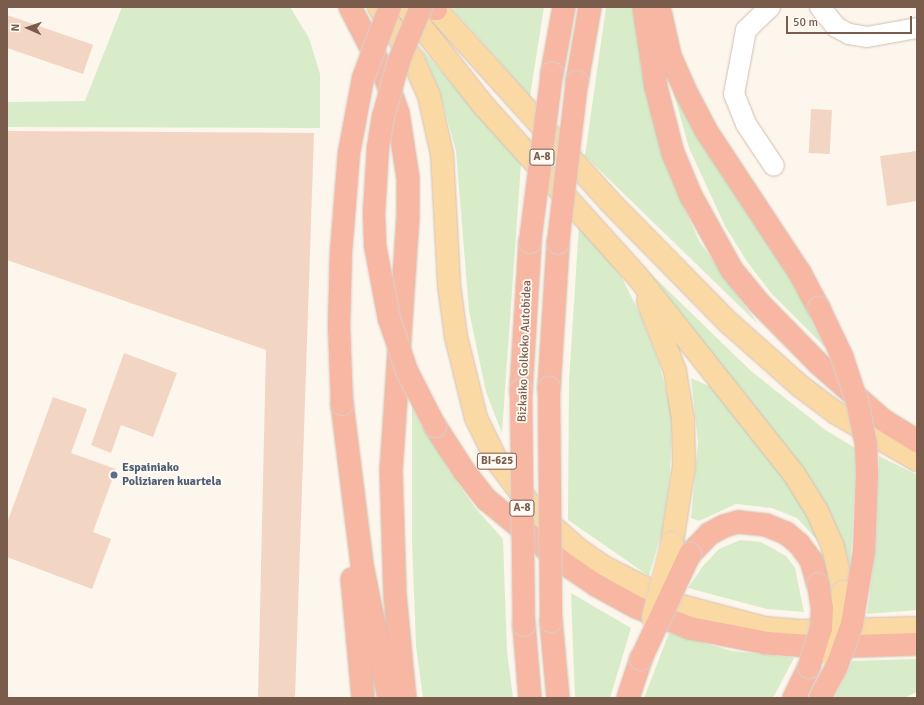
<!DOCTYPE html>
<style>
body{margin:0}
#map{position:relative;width:924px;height:705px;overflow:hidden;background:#fdf6ec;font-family:Signika,sans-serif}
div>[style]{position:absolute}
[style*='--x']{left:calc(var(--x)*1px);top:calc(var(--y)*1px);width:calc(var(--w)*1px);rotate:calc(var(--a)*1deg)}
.green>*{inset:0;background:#d8ecc9}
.building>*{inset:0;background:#f3d5c3;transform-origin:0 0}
.roads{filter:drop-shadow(0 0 1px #d1beb0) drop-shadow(0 0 1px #d1beb0)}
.minor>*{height:20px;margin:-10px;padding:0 10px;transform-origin:10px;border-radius:10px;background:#fff}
.primary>*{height:22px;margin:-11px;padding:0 11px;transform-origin:11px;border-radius:11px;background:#fbd9a5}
.motorway>*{height:22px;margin:-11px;padding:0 11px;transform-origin:11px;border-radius:11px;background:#f7b7a3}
.bridges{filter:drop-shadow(0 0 1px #dad1cd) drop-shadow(0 0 1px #dad1cd)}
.primary-bridge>*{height:22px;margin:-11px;padding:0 11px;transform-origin:11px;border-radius:11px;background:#fbd9a5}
.motorway-bridge>*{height:22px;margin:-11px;padding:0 11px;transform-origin:11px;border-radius:11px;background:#f7b7a3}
.dots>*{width:11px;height:11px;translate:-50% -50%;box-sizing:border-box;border:2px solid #fffaf3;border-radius:50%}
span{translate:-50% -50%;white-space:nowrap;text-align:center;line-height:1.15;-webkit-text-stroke:3.5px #fffaf3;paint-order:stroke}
.shield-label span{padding:1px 3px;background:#fffaf3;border:1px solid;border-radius:3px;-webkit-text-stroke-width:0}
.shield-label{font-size:11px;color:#7a5c4d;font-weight:700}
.street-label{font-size:12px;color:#7a5c4d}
.service-label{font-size:12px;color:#4e5e75;font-weight:700}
.left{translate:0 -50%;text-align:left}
.frame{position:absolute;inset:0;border:8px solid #7a5c4d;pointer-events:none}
.north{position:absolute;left:8px;top:8px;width:40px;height:40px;-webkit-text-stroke:3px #fffaf3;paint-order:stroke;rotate:272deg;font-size:11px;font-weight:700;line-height:16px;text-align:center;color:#7a5c4d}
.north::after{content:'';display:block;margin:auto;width:14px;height:18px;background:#7a5c4d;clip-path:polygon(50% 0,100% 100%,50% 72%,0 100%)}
.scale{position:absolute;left:786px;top:16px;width:126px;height:18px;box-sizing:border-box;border:2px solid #7a5c4d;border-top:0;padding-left:5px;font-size:12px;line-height:14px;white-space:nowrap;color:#7a5c4d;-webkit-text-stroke:3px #fffaf3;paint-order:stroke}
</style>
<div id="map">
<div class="green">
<i style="clip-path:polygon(122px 7px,290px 7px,309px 38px,320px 74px,320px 128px,7px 127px,7px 102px,85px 101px)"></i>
<i style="clip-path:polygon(451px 7px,544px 7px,530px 96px)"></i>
<i style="clip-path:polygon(606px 7px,636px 7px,641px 68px,666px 166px,699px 241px,758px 324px,585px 156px)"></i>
<i style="clip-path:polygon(421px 48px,521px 164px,502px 433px,486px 392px,469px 311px,456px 151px,440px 92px)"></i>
<i style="clip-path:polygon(671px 83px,793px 278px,831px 353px,771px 293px,746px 260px,725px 226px,689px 148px)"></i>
<i style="clip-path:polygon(579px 225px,621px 276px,641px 316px,659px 364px,672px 413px,670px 474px,662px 531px,649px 576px,568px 520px,569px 381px)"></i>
<i style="clip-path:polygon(646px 269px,751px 371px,824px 429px,855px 448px,856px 474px,850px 570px,844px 544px,827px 506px,803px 468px)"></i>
<i style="clip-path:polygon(691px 378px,713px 388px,786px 480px,808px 516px,820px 543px,797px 518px,772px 508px,736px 504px,699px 521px,691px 518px,698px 442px)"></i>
<i style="clip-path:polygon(412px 395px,449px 471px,476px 509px,503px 539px,507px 651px,513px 698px,423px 698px,416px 646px,412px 540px)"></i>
<i style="clip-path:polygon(879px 456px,917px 475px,917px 610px,867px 614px,875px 552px)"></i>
<i style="clip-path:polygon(740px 540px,761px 542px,786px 556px,795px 568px,804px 612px,767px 609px,688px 588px,703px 566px,719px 549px)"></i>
<i style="clip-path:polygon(571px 593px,631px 628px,610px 698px,575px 698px)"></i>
<i style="clip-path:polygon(669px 633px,732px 651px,794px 658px,773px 698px,644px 698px)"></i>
<i style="clip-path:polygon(917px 659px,917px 692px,904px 698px,834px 698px,852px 661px)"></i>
</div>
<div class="building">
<i style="left:7px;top:15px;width:91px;height:31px;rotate:19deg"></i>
<i style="left:811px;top:109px;width:21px;height:44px;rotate:3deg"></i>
<i style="clip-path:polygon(7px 131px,314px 133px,295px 698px,258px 698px,266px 350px,7px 260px)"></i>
<i style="clip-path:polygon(917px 151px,917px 201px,887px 206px,880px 156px)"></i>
<i style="clip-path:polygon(124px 353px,177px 373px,153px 437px,121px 425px,111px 453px,91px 445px)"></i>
<i style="clip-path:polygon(53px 397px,87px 409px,71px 453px,116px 469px,93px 532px,111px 539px,92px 589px,7px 557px,7px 523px)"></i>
</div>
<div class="roads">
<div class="minor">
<i style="--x:770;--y:7;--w:33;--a:136"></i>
<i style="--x:746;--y:30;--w:65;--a:100.6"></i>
<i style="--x:734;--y:94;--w:32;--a:68"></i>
<i style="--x:746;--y:124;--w:50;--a:56.3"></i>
<i style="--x:820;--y:7;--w:26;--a:51"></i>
<i style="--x:836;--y:27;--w:15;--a:28"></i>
<i style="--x:849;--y:34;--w:18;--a:9"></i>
<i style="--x:867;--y:37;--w:51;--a:-10.2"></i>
</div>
<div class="primary">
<i style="--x:379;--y:7;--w:63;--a:57.3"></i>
<i style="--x:413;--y:60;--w:39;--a:66"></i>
<i style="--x:429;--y:96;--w:59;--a:77.4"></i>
<i style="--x:442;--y:154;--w:131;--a:86.9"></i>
<i style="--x:449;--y:285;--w:52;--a:82.3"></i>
<i style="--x:456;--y:337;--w:83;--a:76.1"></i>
<i style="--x:476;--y:418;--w:48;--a:64"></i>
<i style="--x:497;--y:461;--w:61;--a:52.9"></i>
<i style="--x:534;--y:510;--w:59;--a:41.6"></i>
<i style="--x:578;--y:549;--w:32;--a:35"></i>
<i style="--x:604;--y:567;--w:86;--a:26.9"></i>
<i style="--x:681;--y:606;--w:87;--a:14.7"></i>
<i style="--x:765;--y:628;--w:35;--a:5"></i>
<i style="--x:800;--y:631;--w:117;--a:-1.5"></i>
<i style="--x:406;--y:7;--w:126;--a:51.8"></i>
<i style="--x:484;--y:106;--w:229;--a:48"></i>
<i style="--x:637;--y:276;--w:253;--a:51.6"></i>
<i style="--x:794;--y:474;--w:44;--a:58.1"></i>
<i style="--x:817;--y:511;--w:39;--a:66"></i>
<i style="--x:833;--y:547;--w:46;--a:77.5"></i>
<i style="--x:434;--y:7;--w:261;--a:47.9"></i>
<i style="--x:609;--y:201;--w:171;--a:45.5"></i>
<i style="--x:729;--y:323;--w:95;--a:41.6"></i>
<i style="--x:800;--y:386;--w:45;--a:36.9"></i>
<i style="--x:836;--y:413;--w:94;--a:30.1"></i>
<i style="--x:648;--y:301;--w:75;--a:68.9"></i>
<i style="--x:675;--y:371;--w:49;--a:80.5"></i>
<i style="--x:683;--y:419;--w:47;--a:88.8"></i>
<i style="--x:684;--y:466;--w:78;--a:98.9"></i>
</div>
<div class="motorway">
<i style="--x:350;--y:7;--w:72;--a:62.7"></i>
<i style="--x:383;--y:71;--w:45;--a:70.3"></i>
<i style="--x:398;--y:113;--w:66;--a:81.3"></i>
<i style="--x:408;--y:178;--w:38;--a:90"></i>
<i style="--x:408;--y:216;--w:254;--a:93.8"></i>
<i style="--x:391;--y:469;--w:126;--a:88.2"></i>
<i style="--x:395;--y:595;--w:103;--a:84.5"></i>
<i style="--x:434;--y:7;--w:3;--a:45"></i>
<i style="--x:644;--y:7;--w:81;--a:81.5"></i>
<i style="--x:656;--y:87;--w:68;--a:75.6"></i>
<i style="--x:673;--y:153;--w:47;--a:67.3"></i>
<i style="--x:691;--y:196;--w:85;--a:61"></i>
<i style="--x:732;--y:270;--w:43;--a:50.7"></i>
<i style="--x:759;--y:303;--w:86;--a:45.5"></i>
<i style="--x:819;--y:364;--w:85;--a:41.2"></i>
<i style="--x:883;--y:420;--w:40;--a:32"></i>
<i style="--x:659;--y:7;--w:50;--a:77.3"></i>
<i style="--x:670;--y:56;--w:39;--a:66"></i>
<i style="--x:686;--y:92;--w:45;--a:62.3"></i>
<i style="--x:707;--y:132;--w:169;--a:56.6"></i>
<i style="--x:800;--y:273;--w:40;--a:62"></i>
<i style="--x:552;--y:73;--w:67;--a:-79.7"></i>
<i style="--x:577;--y:82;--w:76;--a:-80.2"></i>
<i style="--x:549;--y:388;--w:145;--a:-86.4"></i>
<i style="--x:521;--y:390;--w:148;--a:-86.5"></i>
<i style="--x:342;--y:404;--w:162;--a:82.9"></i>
<i style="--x:362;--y:565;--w:136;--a:78.5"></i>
<i style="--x:435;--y:426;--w:54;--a:57.2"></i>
<i style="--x:464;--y:471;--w:37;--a:52"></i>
<i style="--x:487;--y:500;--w:97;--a:39.6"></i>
<i style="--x:562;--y:562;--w:41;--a:34.1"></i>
<i style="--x:596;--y:585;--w:46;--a:28.8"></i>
<i style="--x:636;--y:607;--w:58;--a:21.3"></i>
<i style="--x:690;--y:628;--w:78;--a:11"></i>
<i style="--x:767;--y:643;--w:56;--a:4.1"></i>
<i style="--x:823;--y:647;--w:94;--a:-1.8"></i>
<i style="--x:690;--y:554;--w:28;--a:-46"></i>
<i style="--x:709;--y:534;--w:17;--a:-28"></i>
<i style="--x:724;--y:526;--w:15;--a:-16"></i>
<i style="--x:738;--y:522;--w:28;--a:6"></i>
<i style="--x:766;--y:525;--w:22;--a:22"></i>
<i style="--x:786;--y:533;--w:17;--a:40"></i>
<i style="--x:799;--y:544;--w:20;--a:53"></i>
<i style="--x:811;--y:560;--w:25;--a:74"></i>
<i style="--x:352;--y:579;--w:120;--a:84.7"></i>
<i style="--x:551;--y:621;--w:77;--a:84.8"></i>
<i style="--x:524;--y:625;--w:73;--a:85.3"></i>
<i style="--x:628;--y:698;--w:41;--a:-71.6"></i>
<i style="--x:794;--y:698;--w:34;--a:-64"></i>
</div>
</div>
<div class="bridges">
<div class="primary-bridge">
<i style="--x:653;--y:618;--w:77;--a:-75.8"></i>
<i style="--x:832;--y:655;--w:45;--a:-77.2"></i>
<i style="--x:842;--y:611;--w:19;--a:-87"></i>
</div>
<div class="motorway-bridge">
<i style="--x:421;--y:7;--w:55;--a:112.4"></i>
<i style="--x:400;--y:58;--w:60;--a:106.3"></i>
<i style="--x:383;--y:116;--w:31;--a:99"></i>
<i style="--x:378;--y:147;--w:66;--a:93.5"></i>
<i style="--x:374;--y:213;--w:32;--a:88"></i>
<i style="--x:375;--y:245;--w:75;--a:79.3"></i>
<i style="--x:389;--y:319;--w:55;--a:70.9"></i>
<i style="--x:407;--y:371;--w:62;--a:63"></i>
<i style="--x:530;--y:242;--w:170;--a:-82.6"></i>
<i style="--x:558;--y:243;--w:162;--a:-83.3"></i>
<i style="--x:819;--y:308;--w:53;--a:64.4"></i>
<i style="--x:842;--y:356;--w:47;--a:71.6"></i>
<i style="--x:857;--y:401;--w:45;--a:78.4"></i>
<i style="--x:866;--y:445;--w:29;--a:88"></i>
<i style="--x:867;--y:474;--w:77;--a:92.2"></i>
<i style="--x:864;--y:551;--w:74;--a:99.3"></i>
<i style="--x:852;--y:624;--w:45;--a:109.7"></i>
<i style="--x:837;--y:666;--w:36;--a:118"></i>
<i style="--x:549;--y:388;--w:233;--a:89.5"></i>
<i style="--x:521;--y:390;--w:235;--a:89.3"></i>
<i style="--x:342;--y:404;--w:77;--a:-92.2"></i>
<i style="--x:339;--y:327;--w:75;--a:-88.5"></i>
<i style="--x:341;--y:252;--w:99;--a:-85.4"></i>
<i style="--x:349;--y:153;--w:76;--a:-79.4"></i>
<i style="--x:363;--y:78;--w:76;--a:-69.2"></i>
<i style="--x:641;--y:659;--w:116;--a:-65"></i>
<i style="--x:809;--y:667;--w:41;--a:-72.9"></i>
<i style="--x:821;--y:628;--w:20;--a:-87"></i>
<i style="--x:822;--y:608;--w:24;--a:-99"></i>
</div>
</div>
<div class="dots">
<i style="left:114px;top:475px;background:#5c6f8a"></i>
</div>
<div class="shield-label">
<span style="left:542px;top:157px">A-8</span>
<span style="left:497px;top:461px">BI-625</span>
<span style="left:522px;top:508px">A-8</span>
</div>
<div class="street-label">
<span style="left:525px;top:351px;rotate:-88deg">Bizkaiko Golkoko Autobidea</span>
</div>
<div class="service-label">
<span class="left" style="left:122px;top:475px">Espainiako<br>Poliziaren kuartela</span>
</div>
<div class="frame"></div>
<div class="north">N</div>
<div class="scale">50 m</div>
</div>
